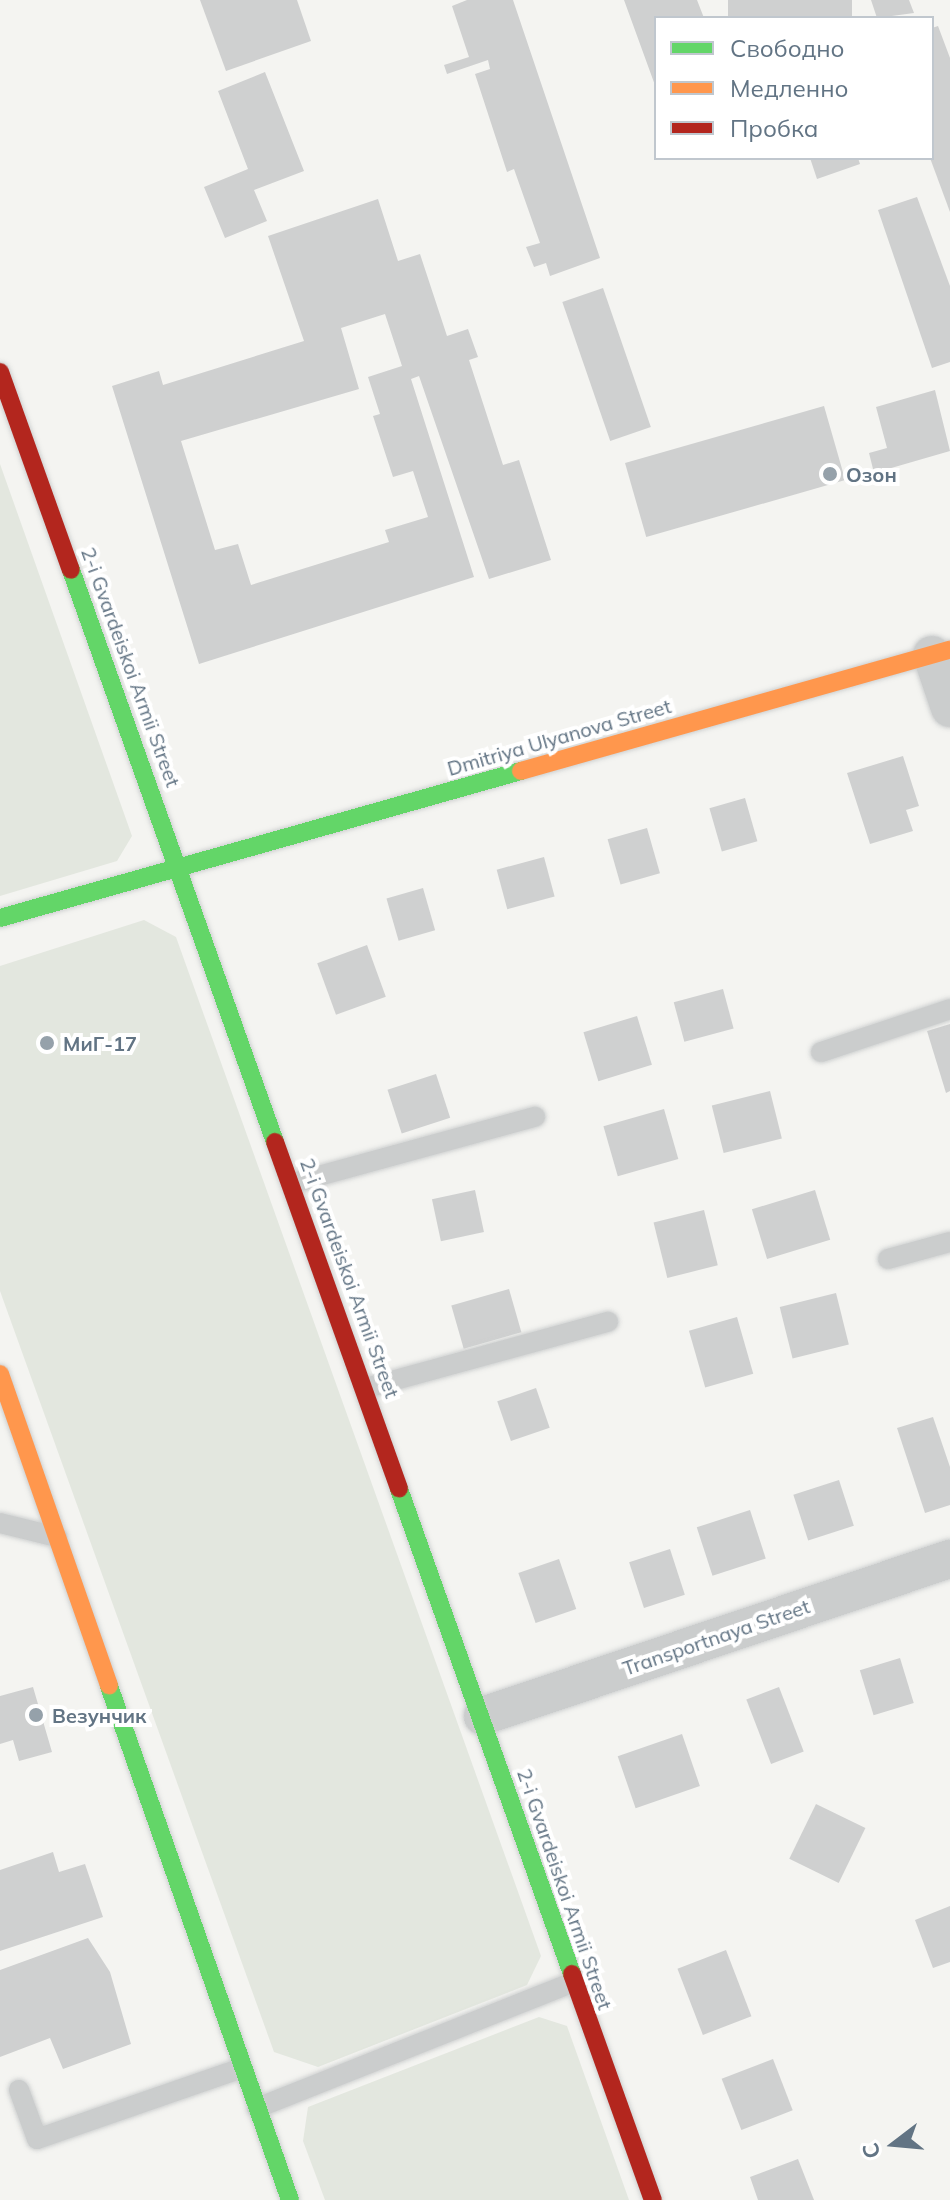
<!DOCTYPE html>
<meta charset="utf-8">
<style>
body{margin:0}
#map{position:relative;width:950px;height:2200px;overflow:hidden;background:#f4f4f1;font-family:Mulish,sans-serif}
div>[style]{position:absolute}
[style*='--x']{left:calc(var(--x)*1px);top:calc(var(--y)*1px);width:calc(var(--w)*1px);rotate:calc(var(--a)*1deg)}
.green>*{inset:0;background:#e3e7df}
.building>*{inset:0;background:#cfd0d0;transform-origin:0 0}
.roads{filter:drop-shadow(0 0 2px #cfd1d1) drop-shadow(0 0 2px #cfd1d1)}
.lane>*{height:20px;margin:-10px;padding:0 10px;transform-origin:10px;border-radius:10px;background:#cbcdcd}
.street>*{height:38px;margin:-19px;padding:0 19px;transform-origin:19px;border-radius:19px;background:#cbcdcd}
.fast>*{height:18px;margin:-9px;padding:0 9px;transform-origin:9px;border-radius:9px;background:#63d668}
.slow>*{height:18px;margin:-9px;padding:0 9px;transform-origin:9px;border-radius:9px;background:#ff974d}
.jam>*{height:18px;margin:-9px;padding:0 9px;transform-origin:9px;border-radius:9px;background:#b3261e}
.dots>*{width:22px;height:22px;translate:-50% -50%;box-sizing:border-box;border:4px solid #fff;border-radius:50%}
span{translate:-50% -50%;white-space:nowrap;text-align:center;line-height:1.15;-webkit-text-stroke:8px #fff;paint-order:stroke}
.poi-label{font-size:20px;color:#627484;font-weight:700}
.left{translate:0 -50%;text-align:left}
.street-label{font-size:20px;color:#627484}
.legend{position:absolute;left:654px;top:16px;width:280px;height:144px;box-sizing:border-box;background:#fff;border:2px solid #c0c7ce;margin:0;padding:10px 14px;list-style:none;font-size:24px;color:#627484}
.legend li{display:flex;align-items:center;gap:16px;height:40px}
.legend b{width:40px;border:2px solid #c0c7ce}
.north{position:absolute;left:854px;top:2104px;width:80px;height:80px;-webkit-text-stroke:6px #fff;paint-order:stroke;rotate:254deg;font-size:22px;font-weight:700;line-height:32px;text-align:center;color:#627484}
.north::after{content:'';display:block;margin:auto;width:28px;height:36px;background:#627484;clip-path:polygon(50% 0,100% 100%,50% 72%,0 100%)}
</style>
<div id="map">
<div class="green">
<i style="clip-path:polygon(0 464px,132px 836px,117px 861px,0 896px)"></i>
<i style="clip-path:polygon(144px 920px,176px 937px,541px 1956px,527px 1985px,318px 2067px,274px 2052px,0 1291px,0 966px)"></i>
<i style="clip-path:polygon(539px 2017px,567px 2026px,629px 2200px,325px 2200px,303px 2141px,308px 2107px)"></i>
</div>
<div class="building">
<i style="clip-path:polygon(200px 0,297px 0,311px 41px,226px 71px)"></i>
<i style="clip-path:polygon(467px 0,513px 0,600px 258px,550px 276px,546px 263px,534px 267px,526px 247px,540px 243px,514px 169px,507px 172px,475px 74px,490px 69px,488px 60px,447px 74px,444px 65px,469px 57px,452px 6px)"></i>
<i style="clip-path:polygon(624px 0,697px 0,704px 18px,656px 18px,656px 88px)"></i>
<i style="left:728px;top:0;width:124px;height:19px"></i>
<i style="clip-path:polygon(871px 0,909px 0,914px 13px,877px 18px)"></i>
<i style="clip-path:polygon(938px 26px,950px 58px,950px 212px,930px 158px,932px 28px)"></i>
<i style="clip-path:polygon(265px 72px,304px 171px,254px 190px,267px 221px,225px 238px,204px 187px,248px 169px,218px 91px)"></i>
<i style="clip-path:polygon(810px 158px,858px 158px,860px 164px,817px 179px)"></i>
<i style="clip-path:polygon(917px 197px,950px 286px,950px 362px,932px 368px,878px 210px)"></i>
<i style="clip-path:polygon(evenodd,378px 199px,398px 261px,420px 254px,447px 336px,468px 329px,478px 357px,469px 360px,503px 465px,519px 460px,551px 560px,489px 579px,419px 376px,411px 379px,474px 577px,199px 664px,112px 386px,159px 371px,163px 385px,304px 341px,268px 236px,378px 199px,385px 314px,402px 366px,368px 377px,380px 414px,373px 416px,393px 477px,413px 471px,428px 517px,385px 530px,389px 542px,251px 585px,238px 544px,215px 550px,181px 441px,359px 389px,341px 328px,385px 314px)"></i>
<i style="left:603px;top:288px;width:147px;height:43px;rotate:71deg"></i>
<i style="clip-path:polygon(935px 390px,950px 451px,874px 473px,869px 453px,887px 448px,876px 407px)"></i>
<i style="left:824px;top:406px;width:77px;height:207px;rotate:74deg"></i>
<i style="clip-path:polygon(903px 756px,919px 806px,906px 810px,913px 831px,870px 844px,847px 773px)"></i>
<i style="left:745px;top:798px;width:45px;height:37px;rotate:74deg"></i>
<i style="left:647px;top:828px;width:47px;height:41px;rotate:74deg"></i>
<i style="left:544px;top:857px;width:41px;height:49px;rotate:75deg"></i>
<i style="left:423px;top:888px;width:44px;height:38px;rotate:74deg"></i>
<i style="left:367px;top:945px;width:55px;height:53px;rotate:70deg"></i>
<i style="left:723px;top:989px;width:41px;height:51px;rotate:75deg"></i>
<i style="left:637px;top:1016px;width:51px;height:56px;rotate:73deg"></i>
<i style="clip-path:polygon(950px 1024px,950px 1091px,946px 1093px,927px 1031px)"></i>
<i style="left:436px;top:1074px;width:46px;height:51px;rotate:72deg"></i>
<i style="left:770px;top:1091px;width:49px;height:60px;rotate:76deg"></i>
<i style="left:664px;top:1109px;width:52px;height:63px;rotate:74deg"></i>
<i style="left:475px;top:1190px;width:43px;height:44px;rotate:78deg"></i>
<i style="left:815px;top:1190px;width:52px;height:66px;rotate:73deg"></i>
<i style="left:704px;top:1210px;width:57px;height:52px;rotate:76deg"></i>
<i style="left:509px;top:1289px;width:45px;height:60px;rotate:74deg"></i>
<i style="left:836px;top:1293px;width:53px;height:58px;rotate:76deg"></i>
<i style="left:737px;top:1317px;width:59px;height:50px;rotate:74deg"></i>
<i style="left:536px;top:1388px;width:42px;height:41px;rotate:71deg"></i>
<i style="clip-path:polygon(933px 1417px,950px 1467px,950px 1505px,925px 1513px,897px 1428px)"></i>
<i style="left:839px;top:1480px;width:48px;height:48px;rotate:72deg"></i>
<i style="left:750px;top:1510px;width:51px;height:56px;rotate:72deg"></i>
<i style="left:670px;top:1549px;width:48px;height:43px;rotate:72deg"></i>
<i style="left:559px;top:1559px;width:53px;height:43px;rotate:71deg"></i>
<i style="left:900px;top:1658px;width:47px;height:42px;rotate:73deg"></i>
<i style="clip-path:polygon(33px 1687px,52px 1752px,19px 1761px,13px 1740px,0 1744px,0 1696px)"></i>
<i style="left:779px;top:1687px;width:69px;height:35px;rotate:69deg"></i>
<i style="left:682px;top:1734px;width:55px;height:68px;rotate:71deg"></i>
<i style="left:816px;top:1804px;width:55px;height:61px;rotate:26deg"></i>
<i style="clip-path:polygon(53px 1852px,59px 1872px,85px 1864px,103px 1917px,0 1951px,0 1870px)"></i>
<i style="clip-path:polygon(950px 1906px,950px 1962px,933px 1968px,915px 1920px)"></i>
<i style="clip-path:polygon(88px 1938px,110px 1972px,131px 2044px,63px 2069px,50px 2038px,0 2057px,0 1970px)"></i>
<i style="left:726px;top:1950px;width:71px;height:52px;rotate:69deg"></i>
<i style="left:773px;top:2059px;width:55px;height:55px;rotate:69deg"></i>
<i style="clip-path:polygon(798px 2159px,814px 2200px,758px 2200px,750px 2177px)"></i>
</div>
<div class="roads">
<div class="lane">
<i style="--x:821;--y:1052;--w:136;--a:-18.4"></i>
<i style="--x:293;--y:1183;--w:251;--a:-15.3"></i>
<i style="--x:888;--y:1259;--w:64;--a:-15.3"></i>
<i style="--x:366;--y:1388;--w:251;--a:-15.3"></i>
<i style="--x:0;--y:1523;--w:59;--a:13.8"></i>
<i style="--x:19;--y:2090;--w:52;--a:69.8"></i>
<i style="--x:37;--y:2139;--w:217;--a:-19.1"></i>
<i style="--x:257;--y:2108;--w:340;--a:-21.7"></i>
</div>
<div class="street">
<i style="--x:932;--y:655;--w:56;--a:71.2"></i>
<i style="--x:483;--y:1716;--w:493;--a:-18.6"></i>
</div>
<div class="fast">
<i style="--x:71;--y:570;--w:607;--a:70.37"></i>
<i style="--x:0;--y:918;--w:541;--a:-15.76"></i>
<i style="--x:399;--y:1489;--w:515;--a:70.37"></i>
<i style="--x:109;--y:1686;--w:545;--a:70.6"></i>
</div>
<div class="slow">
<i style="--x:521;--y:771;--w:446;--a:-15.8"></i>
<i style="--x:0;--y:1374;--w:330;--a:70.7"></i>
</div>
<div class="jam">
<i style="--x:0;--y:372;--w:210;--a:70.3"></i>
<i style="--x:275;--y:1142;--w:368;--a:70.3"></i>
<i style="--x:572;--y:1974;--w:240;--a:70.3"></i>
</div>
</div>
<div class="dots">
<i style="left:830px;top:474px;background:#95a1aa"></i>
<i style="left:47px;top:1043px;background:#95a1aa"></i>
<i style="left:36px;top:1715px;background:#95a1aa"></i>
</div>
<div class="poi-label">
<span class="left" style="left:846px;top:474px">Озон</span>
<span class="left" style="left:63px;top:1043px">МиГ-17</span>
<span class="left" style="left:52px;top:1715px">Везунчик</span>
</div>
<div class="street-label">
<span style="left:131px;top:667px;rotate:70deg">2-i Gvardeiskoi Armii Street</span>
<span style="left:559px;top:737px;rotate:-16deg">Dmitriya Ulyanova Street</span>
<span style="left:350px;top:1278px;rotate:70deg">2-i Gvardeiskoi Armii Street</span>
<span style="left:716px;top:1637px;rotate:-19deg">Transportnaya Street</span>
<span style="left:565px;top:1889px;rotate:71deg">2-i Gvardeiskoi Armii Street</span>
</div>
<ul class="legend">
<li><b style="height:10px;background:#63d668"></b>Свободно</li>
<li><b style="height:10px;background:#ff974d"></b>Медленно</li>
<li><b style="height:10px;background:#b3261e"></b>Пробка</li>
</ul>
<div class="north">С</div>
</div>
